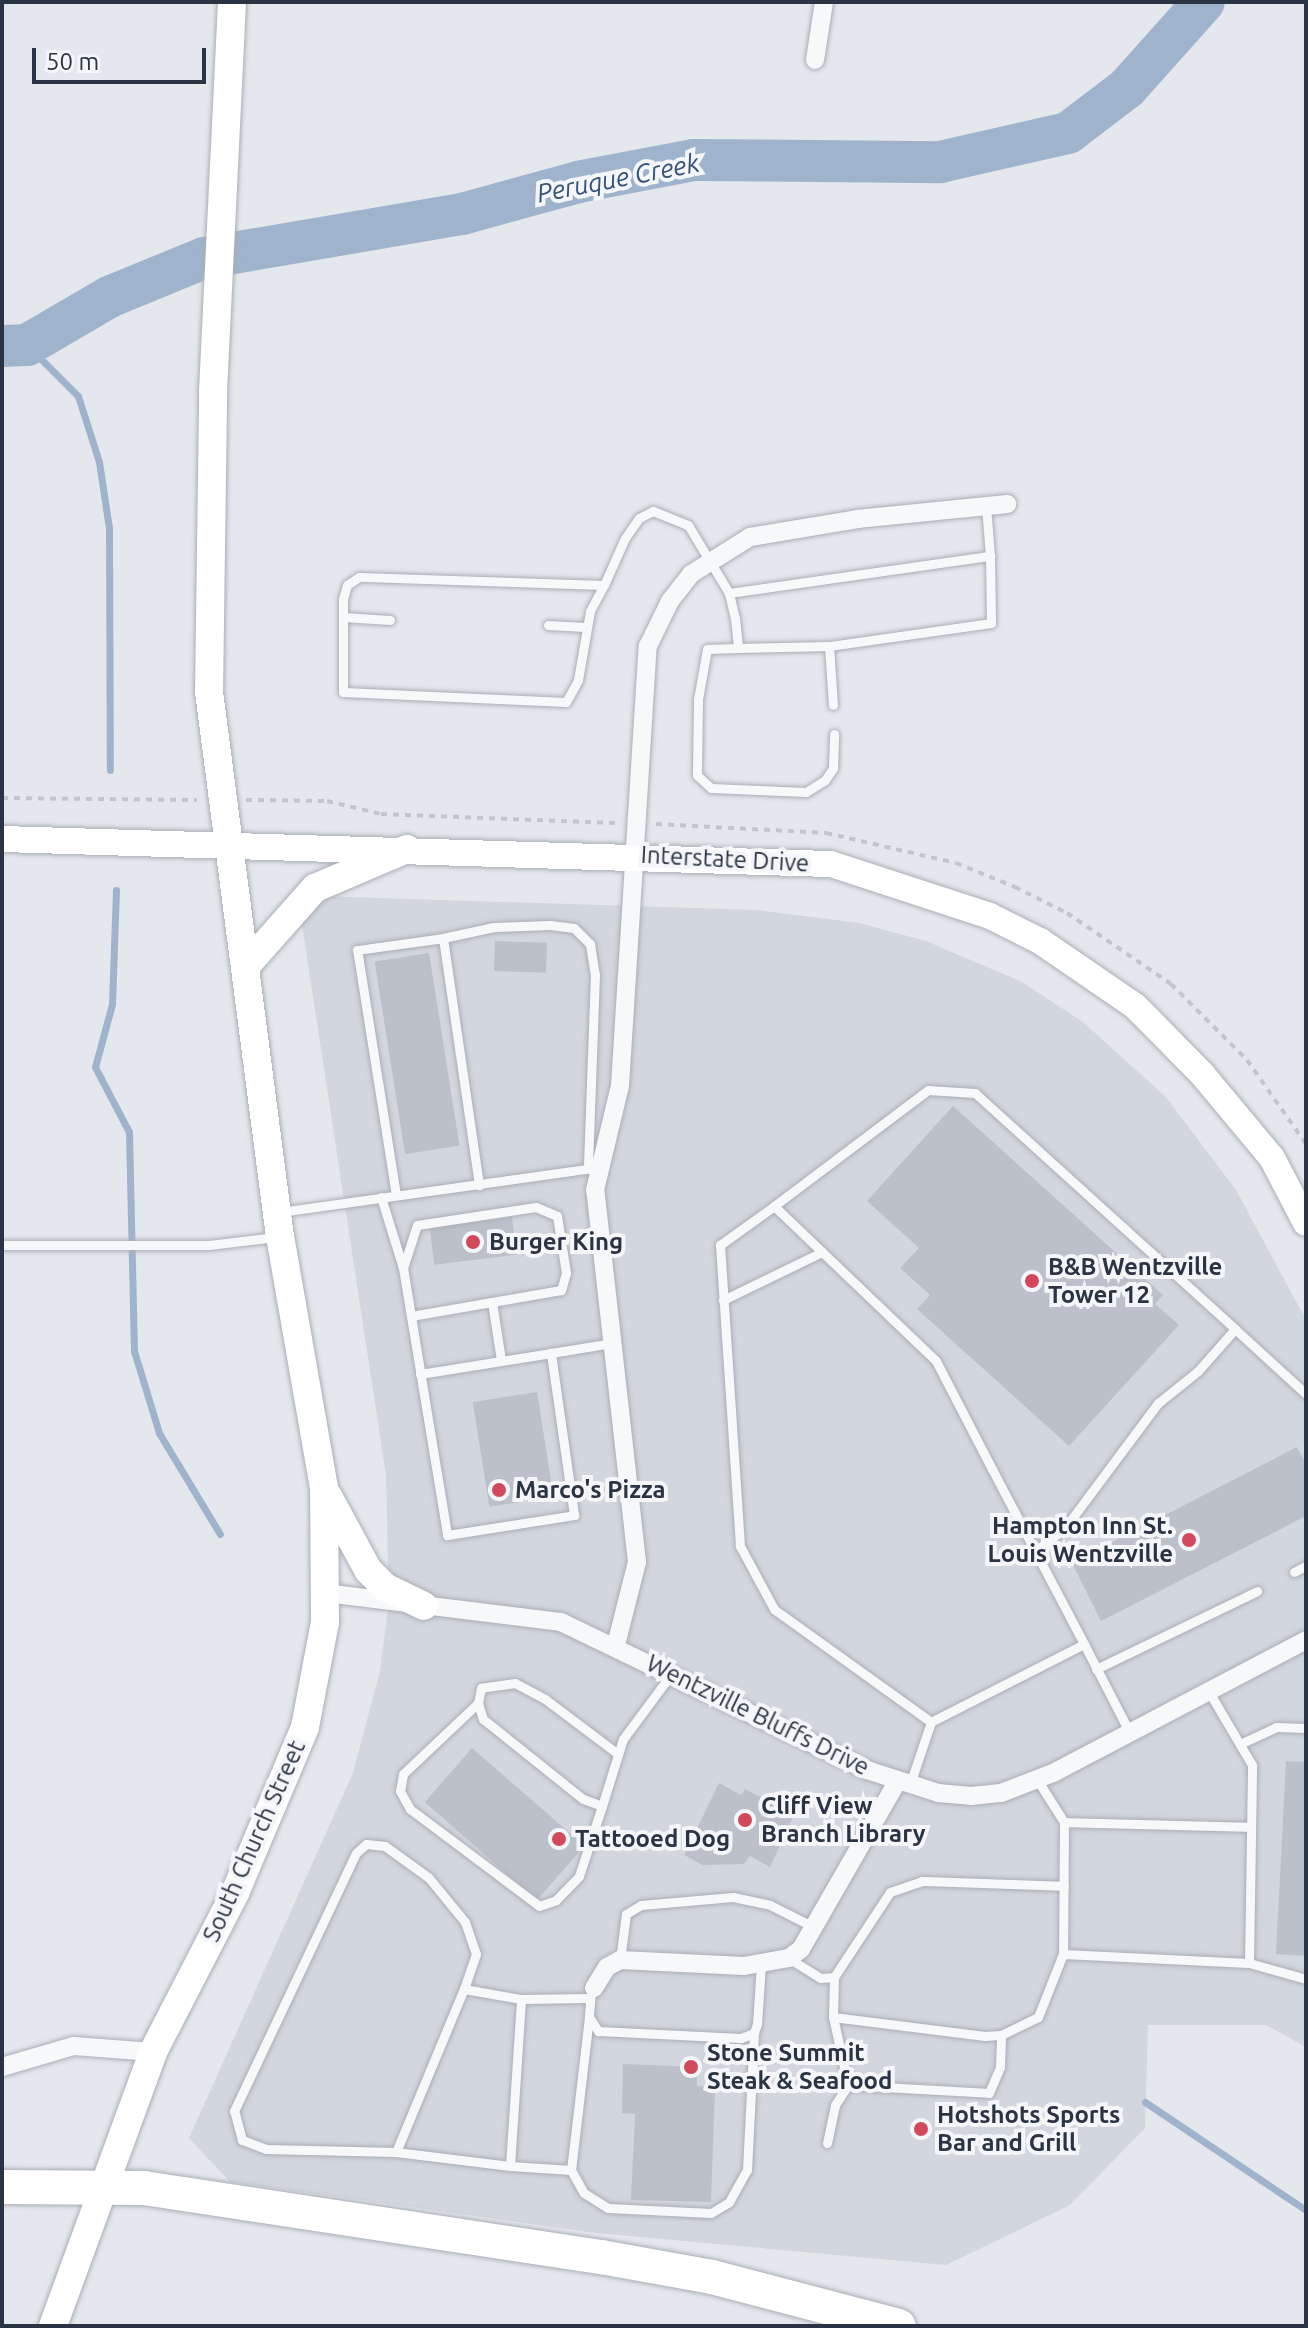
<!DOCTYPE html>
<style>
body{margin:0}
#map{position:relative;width:1308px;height:2328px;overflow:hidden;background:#e4e7ec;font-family:Ubuntu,sans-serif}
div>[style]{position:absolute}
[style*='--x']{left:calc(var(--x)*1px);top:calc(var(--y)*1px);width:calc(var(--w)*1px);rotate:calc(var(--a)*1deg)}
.built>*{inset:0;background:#d2d6de}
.stream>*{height:7px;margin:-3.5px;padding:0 3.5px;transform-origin:3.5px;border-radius:3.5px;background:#9fb4cc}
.river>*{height:42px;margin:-21px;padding:0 21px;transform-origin:21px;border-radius:21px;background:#9fb4cc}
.building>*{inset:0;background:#bbc0ca;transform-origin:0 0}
.path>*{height:4px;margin-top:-2px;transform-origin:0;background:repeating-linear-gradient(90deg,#c2c5cb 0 6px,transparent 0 12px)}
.roads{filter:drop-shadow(0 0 2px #a9aeb7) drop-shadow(0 0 2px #a9aeb7)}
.lane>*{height:9px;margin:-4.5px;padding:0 4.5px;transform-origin:4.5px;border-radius:4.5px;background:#f7f8fa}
.street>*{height:18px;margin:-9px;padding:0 9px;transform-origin:9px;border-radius:9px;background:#f7f8fa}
.secondary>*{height:26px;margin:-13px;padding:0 13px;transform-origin:13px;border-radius:13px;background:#fff}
.primary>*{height:28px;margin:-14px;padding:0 14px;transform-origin:14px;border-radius:14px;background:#fff}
.highway>*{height:34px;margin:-17px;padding:0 17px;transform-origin:17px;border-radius:17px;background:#fff}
.dots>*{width:22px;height:22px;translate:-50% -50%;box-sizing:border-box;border:4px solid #f4f6f9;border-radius:50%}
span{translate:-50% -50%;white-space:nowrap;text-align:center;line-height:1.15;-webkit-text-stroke:8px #f4f6f9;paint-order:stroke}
.street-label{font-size:24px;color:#2b3445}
.poi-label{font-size:24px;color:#2b3445;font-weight:700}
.left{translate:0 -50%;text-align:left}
.right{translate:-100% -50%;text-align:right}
.water-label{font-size:26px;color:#34527a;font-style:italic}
.frame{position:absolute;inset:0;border:4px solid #2b3445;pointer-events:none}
.scale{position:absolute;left:32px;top:48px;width:174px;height:36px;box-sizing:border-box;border:4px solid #2b3445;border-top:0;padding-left:10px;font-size:24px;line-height:28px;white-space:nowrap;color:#2b3445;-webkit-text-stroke:6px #f4f6f9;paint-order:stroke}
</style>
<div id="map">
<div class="built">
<i style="clip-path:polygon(317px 896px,757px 910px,859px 923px,926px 941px,1022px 982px,1083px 1022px,1166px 1097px,1236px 1190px,1306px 1320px,1306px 2047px,1266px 2025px,1148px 2025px,1145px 2128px,1070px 2205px,946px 2265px,596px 2233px,230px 2182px,189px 2138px,353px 1773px,380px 1671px,389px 1601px,386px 1475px,301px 918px)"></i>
</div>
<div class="stream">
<i style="--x:27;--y:345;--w:72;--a:45"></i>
<i style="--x:78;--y:396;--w:69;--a:72.3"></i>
<i style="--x:99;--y:462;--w:67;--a:81.4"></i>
<i style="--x:109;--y:528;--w:242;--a:89.8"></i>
<i style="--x:116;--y:890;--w:114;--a:92"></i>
<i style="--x:112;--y:1004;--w:65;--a:105.1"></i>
<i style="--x:95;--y:1067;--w:73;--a:62.4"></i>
<i style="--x:129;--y:1132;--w:219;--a:88.7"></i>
<i style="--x:134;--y:1351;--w:86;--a:73"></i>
<i style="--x:159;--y:1433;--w:118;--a:58.9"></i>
<i style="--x:1145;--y:2102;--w:194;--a:33.9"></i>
</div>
<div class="river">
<i style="--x:2;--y:346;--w:25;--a:-2"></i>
<i style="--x:27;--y:345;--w:95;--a:-30.3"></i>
<i style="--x:109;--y:297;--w:103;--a:-22.3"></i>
<i style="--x:204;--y:258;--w:262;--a:-9.7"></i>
<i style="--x:462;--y:214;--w:120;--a:-15.4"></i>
<i style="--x:578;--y:182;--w:117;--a:-10.8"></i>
<i style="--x:693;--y:160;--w:247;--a:0.5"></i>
<i style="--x:940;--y:162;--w:131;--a:-12.8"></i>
<i style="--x:1068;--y:133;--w:74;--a:-37.3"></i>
<i style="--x:1127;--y:88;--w:115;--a:-48.2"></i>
</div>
<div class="building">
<i style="left:495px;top:941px;width:52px;height:30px;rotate:2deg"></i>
<i style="left:429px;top:953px;width:195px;height:55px;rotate:81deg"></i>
<i style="clip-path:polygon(953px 1106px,1163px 1295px,1155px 1304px,1179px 1325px,1069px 1446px,917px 1309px,930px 1295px,900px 1268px,919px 1248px,867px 1201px)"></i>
<i style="left:512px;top:1217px;width:38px;height:83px;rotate:83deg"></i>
<i style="left:537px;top:1392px;width:106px;height:65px;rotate:81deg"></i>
<i style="clip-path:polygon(1297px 1447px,1306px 1464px,1306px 1516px,1101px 1621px,1072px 1563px)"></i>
<i style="left:472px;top:1748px;width:149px;height:72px;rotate:41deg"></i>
<i style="clip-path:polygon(1286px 1761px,1306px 1762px,1306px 1956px,1276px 1954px)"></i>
<i style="clip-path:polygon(719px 1783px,741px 1795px,745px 1789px,794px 1815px,770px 1867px,750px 1856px,744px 1864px,703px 1865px,684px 1855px)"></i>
<i style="clip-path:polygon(623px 2064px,697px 2067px,697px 2086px,715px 2087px,711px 2202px,631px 2200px,635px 2114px,622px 2113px)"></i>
</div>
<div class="path">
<i style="--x:2;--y:798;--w:195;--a:0.6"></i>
<i style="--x:246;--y:800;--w:81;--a:0.7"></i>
<i style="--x:327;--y:801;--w:56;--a:13.5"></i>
<i style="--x:381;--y:814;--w:234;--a:2.2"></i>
<i style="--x:656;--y:824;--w:170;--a:3"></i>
<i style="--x:826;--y:833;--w:133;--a:13"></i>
<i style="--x:956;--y:863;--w:64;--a:22.1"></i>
<i style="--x:1015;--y:887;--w:58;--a:26.6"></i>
<i style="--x:1067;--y:913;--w:126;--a:34.3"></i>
<i style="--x:1171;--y:984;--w:107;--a:45"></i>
<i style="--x:1247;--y:1060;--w:103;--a:54.9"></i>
</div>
<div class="roads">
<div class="lane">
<i style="--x:986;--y:506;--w:50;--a:85.4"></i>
<i style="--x:604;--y:585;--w:245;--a:-178.1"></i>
<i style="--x:359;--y:577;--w:14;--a:146"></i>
<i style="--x:347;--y:585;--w:15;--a:106"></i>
<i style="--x:343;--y:599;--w:93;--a:90"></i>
<i style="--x:343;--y:692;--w:223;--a:2.6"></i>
<i style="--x:566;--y:702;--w:25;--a:-61"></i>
<i style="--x:578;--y:680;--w:70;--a:-80.1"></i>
<i style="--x:590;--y:611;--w:30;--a:-62"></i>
<i style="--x:604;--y:585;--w:51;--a:-65.9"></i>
<i style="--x:625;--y:538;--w:24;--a:-55"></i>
<i style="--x:639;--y:518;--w:16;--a:-27"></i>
<i style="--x:653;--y:511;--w:38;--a:22"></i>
<i style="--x:688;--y:525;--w:79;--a:58.9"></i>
<i style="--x:729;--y:593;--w:26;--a:77"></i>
<i style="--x:735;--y:618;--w:30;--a:84"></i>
<i style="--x:738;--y:648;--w:31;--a:178"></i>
<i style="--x:707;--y:649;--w:51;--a:100.2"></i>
<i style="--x:698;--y:699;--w:76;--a:90.8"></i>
<i style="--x:697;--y:775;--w:19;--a:43"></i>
<i style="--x:711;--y:788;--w:95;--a:2.4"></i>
<i style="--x:806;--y:792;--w:22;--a:-32"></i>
<i style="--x:825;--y:780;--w:14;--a:-56"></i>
<i style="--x:833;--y:768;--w:34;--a:-88"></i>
<i style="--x:729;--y:593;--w:264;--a:-8.1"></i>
<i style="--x:990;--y:556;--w:67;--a:89.1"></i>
<i style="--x:991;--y:623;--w:164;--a:171.9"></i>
<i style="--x:829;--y:646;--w:91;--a:178.7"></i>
<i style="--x:343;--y:617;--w:47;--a:3.7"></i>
<i style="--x:548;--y:625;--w:37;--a:3"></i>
<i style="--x:829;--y:646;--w:59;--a:86.1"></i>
<i style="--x:443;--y:938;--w:52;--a:-12.2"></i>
<i style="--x:494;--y:927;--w:56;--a:-2"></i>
<i style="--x:550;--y:925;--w:24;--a:7"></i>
<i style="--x:574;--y:928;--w:23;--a:45"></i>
<i style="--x:590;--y:944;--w:30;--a:81"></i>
<i style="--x:595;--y:974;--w:195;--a:92.1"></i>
<i style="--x:396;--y:1195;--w:248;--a:-99"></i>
<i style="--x:357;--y:950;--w:87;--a:-7.9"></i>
<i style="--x:443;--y:938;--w:250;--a:81.7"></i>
<i style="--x:381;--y:1197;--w:74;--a:72.8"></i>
<i style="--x:403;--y:1268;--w:271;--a:80.6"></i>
<i style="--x:447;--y:1535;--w:129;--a:-8.9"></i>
<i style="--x:574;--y:1515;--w:164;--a:-98.1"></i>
<i style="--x:551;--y:1353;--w:63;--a:-9.2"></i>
<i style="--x:774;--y:1206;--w:193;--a:-37"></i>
<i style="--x:928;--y:1090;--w:47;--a:3.7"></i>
<i style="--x:975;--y:1093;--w:351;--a:42.2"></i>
<i style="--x:1235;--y:1329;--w:56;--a:131.4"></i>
<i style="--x:1198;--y:1371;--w:51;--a:141.3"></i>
<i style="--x:1158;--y:1403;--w:157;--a:126.7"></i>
<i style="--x:1064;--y:1529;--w:36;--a:143"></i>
<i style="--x:280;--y:1212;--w:317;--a:-8"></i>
<i style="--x:2;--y:1245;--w:207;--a:0"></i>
<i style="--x:209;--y:1245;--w:67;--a:-6.8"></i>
<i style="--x:403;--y:1268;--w:45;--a:-72"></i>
<i style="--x:417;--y:1225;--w:120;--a:-8.6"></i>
<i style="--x:536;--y:1207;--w:23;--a:23"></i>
<i style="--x:557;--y:1216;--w:58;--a:81"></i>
<i style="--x:566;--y:1273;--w:18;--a:106"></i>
<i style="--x:561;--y:1290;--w:70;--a:170.1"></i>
<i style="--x:723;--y:1300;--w:110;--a:-25.9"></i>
<i style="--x:411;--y:1316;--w:82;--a:-9.8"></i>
<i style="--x:492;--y:1302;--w:59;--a:81.2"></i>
<i style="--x:1235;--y:1329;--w:96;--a:42.5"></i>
<i style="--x:420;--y:1374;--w:133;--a:-9.1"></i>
<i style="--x:1294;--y:1572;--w:13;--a:-27"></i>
<i style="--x:1084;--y:1644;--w:172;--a:153"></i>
<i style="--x:931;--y:1722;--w:193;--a:-144.3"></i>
<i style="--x:774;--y:1609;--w:72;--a:-118.4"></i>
<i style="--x:740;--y:1546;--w:302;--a:-93.8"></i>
<i style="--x:720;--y:1245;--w:67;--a:-35.8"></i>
<i style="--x:774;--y:1206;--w:224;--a:43.7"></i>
<i style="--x:936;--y:1361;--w:122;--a:62.6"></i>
<i style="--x:992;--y:1469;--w:69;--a:62.3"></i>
<i style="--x:1024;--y:1530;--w:129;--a:62.2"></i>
<i style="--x:1084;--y:1644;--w:100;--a:62.7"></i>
<i style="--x:1096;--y:1669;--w:179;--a:-25.8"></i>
<i style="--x:478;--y:1703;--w:103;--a:136.6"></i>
<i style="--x:403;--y:1774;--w:17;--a:100"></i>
<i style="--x:400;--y:1791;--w:21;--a:61"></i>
<i style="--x:410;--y:1809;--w:161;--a:36.9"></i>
<i style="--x:539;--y:1906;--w:18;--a:-19"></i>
<i style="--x:556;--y:1900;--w:33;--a:-46"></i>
<i style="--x:579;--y:1876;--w:74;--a:-71.8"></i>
<i style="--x:1240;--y:1744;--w:40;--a:-25"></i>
<i style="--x:1276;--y:1727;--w:30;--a:2"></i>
<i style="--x:618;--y:1754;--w:91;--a:-143"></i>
<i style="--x:545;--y:1699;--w:34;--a:-152"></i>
<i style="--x:515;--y:1683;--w:34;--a:172"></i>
<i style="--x:481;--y:1688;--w:15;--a:101"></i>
<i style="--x:478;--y:1703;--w:17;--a:73"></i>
<i style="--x:483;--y:1719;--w:128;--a:38.7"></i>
<i style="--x:583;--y:1799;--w:20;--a:20"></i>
<i style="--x:602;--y:1806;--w:70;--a:-72.6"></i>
<i style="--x:623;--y:1739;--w:82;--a:-53.4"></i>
<i style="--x:1038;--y:1781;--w:49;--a:57.6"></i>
<i style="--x:1064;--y:1822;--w:132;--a:90.4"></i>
<i style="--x:1063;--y:1954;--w:186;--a:2.8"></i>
<i style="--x:1249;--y:1963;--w:198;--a:-89.1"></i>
<i style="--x:1252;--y:1765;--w:85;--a:-120.5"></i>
<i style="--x:910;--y:1784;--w:65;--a:-71.3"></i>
<i style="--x:1064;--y:1822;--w:187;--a:1.5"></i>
<i style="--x:790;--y:1959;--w:36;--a:32"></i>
<i style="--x:821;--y:1978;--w:13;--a:-4"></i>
<i style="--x:834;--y:1977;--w:40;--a:91.4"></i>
<i style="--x:833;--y:2017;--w:153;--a:7.1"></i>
<i style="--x:985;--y:2036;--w:16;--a:-4"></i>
<i style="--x:1001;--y:2035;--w:41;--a:-25.9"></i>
<i style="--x:1038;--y:2017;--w:68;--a:-68.4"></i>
<i style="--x:620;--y:1960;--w:46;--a:-82.6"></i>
<i style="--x:626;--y:1914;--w:17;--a:-31"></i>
<i style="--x:641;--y:1905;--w:92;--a:-5"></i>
<i style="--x:733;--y:1897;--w:38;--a:12"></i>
<i style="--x:770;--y:1905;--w:49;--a:26.6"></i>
<i style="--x:1249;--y:1963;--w:59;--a:15.7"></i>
<i style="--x:834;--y:1977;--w:102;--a:-56.6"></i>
<i style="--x:890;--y:1892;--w:34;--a:-19"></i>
<i style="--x:922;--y:1881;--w:142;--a:2"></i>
<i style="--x:591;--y:1992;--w:25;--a:95"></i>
<i style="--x:589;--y:2017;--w:17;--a:57"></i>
<i style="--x:598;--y:2031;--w:143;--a:2.8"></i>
<i style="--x:741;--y:2038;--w:14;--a:-21"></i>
<i style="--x:754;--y:2033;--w:9;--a:-72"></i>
<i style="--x:757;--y:2024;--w:60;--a:-86.2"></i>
<i style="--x:589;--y:2017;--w:154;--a:96.7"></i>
<i style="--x:571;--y:2170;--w:26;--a:61"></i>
<i style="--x:584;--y:2193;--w:28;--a:32"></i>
<i style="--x:608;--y:2208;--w:103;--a:2.8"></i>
<i style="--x:711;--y:2213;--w:21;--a:-31"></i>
<i style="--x:729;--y:2202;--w:37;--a:-61"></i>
<i style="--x:747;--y:2170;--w:137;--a:-87.1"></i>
<i style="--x:848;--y:2085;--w:141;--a:3.2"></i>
<i style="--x:989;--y:2093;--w:28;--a:-67"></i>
<i style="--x:1000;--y:2067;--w:32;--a:-88"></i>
<i style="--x:827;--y:2143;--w:39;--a:-78"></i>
<i style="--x:835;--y:2105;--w:24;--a:-57"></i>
<i style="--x:848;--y:2085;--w:70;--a:-102.4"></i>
<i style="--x:396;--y:2152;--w:177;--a:-67.4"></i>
<i style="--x:510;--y:2166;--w:115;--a:-173"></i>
<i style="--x:396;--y:2152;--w:130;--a:-178.7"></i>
<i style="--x:266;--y:2149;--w:26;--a:-159"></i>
<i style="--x:242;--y:2140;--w:30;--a:-105"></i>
<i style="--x:234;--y:2111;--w:285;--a:-64.7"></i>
<i style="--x:356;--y:1853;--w:13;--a:-42"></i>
<i style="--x:366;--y:1844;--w:19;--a:6"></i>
<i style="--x:385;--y:1846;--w:54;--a:36"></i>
<i style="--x:429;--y:1878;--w:57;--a:50.7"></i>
<i style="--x:465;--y:1922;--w:34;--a:71"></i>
<i style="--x:476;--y:1954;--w:37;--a:109"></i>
<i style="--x:464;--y:1989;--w:58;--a:10"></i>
<i style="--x:571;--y:2170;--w:61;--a:-176.2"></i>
<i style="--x:510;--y:2166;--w:167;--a:-86.2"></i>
<i style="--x:521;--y:1999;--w:67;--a:-0.9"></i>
</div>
<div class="street">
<i style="--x:815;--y:60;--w:59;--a:-81.2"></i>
<i style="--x:325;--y:1593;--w:238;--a:7"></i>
<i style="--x:561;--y:1622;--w:340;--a:25.8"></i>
<i style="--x:867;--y:1770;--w:75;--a:17.9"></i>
<i style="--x:938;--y:1793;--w:33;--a:5"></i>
<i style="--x:971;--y:1796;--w:30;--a:-6"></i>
<i style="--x:1001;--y:1793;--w:56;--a:-21"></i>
<i style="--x:1053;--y:1773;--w:286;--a:-27.7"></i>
<i style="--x:616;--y:1645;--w:86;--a:-75.8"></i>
<i style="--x:637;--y:1562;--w:374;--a:-96.4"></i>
<i style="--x:595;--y:1190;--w:107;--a:-76.5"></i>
<i style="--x:620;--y:1086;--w:441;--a:-86.4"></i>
<i style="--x:648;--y:646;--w:50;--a:-63.9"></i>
<i style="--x:670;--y:601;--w:34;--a:-52"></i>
<i style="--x:691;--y:574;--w:70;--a:-32.1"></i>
<i style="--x:750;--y:537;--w:109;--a:-9.5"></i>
<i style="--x:857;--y:519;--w:151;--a:-5.7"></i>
<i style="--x:594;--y:1988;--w:25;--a:-58"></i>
<i style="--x:607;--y:1967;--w:15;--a:-28"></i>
<i style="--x:620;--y:1960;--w:124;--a:2.8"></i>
<i style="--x:744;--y:1966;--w:46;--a:-10.1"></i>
<i style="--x:789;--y:1958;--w:15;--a:-37"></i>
<i style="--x:801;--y:1949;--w:193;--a:-60.1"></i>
<i style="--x:2;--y:2067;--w:75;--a:-16.3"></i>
<i style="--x:74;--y:2046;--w:79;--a:4.3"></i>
</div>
<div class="secondary">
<i style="--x:2;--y:839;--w:829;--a:1.73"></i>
<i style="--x:831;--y:864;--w:167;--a:18.1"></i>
<i style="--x:990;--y:916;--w:56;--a:26.6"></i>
<i style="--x:1040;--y:941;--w:115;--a:34.4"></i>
<i style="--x:1135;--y:1006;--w:95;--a:45.4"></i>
<i style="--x:1202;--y:1074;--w:109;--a:50.2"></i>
<i style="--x:1272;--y:1158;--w:73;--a:62.4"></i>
</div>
<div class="primary">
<i style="--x:245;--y:967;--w:106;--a:-48.5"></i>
<i style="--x:315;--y:888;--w:100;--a:-23"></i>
<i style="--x:328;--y:1496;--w:84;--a:61.6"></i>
<i style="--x:368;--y:1570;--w:24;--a:45"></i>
<i style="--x:385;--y:1587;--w:43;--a:26"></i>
<i style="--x:53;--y:2326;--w:292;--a:-69.9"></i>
<i style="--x:153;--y:2052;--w:179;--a:-62.7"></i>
<i style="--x:235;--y:1893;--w:180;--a:-67.1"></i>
<i style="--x:305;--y:1727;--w:107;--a:-79.2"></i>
<i style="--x:325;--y:1622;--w:134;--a:-90.4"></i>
<i style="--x:324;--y:1488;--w:255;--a:-99.9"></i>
<i style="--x:280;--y:1237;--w:550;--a:-97.42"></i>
<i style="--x:209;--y:692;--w:301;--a:-89.2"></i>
<i style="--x:213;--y:391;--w:389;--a:-87.2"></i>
</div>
<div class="highway">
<i style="--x:2;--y:2187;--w:142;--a:0.4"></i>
<i style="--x:144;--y:2188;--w:462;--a:8.6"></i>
<i style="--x:601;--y:2257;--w:113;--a:10.2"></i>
<i style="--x:712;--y:2277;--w:193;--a:14.7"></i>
</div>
</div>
<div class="dots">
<i style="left:473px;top:1242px;background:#d1495b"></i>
<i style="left:1032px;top:1281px;background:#d1495b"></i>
<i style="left:499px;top:1490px;background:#d1495b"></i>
<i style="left:1189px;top:1540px;background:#d1495b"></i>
<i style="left:745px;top:1820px;background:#d1495b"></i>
<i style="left:559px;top:1839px;background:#d1495b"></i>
<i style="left:691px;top:2067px;background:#d1495b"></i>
<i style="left:921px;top:2129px;background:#d1495b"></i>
</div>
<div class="street-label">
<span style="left:725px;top:859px;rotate:3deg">Interstate Drive</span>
<span style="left:758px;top:1715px;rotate:26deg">Wentzville Bluffs Drive</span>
<span style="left:254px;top:1841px;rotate:-66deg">South Church Street</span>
</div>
<div class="poi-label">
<span class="left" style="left:489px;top:1242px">Burger King</span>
<span class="left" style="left:1048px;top:1281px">B&amp;B Wentzville<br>Tower 12</span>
<span class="left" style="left:515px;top:1490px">Marco's Pizza</span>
<span class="right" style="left:1173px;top:1540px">Hampton Inn St.<br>Louis Wentzville</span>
<span class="left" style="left:761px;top:1820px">Cliff View<br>Branch Library</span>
<span class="left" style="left:575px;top:1839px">Tattooed Dog</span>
<span class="left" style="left:707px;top:2067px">Stone Summit<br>Steak &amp; Seafood</span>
<span class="left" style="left:937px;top:2129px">Hotshots Sports<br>Bar and Grill</span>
</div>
<div class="water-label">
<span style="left:618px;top:178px;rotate:-11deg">Peruque Creek</span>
</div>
<div class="frame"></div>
<div class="scale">50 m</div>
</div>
